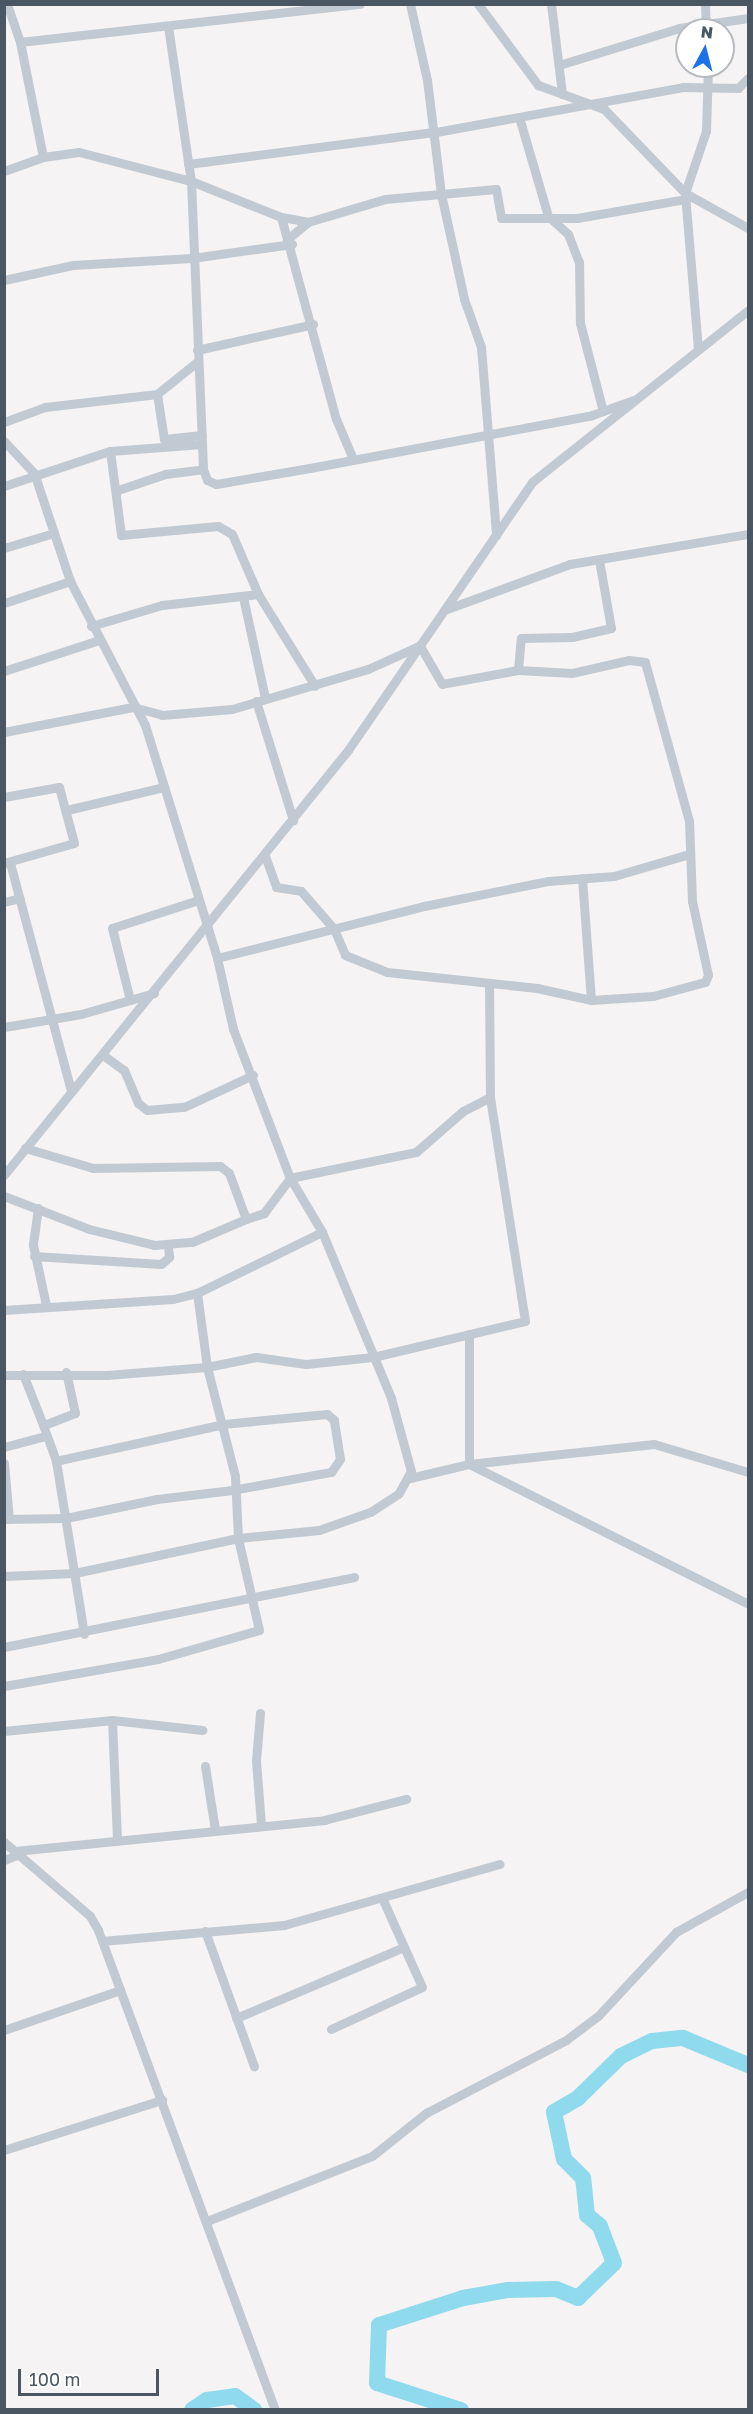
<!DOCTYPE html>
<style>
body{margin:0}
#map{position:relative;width:753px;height:2414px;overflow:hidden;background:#f5f3f3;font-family:"Golos Text",sans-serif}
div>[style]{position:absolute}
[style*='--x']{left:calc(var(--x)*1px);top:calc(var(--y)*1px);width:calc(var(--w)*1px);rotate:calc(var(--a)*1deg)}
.river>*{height:16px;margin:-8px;padding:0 8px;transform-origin:8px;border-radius:8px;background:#90daee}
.minor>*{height:9px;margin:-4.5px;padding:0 4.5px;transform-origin:4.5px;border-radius:4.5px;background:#c1cad2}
span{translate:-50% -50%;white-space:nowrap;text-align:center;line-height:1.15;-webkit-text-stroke:4.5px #fff;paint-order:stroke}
.frame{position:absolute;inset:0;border:6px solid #4a5661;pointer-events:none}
.north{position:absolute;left:675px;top:18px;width:60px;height:60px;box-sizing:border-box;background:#fff;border:2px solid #b7bbc0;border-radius:50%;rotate:7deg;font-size:16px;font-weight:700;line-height:24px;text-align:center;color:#4a5661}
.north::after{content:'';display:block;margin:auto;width:21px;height:27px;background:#1a73e8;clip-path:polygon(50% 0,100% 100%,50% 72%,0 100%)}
.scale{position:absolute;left:18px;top:2369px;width:141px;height:27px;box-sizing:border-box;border:3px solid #4a5661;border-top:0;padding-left:8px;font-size:18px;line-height:21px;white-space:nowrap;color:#4a5661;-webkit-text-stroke:4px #fff;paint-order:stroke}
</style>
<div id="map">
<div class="river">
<i style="--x:192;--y:2410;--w:18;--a:-34"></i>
<i style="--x:207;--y:2400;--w:28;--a:-8"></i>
<i style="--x:235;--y:2396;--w:24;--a:36"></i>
<i style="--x:461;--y:2410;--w:88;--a:-162.2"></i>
<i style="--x:377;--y:2383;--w:58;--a:-88"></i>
<i style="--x:379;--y:2325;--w:88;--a:-17.8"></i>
<i style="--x:463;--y:2298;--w:46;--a:-10.1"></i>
<i style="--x:508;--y:2290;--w:48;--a:-1.2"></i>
<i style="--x:556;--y:2289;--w:24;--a:22"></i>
<i style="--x:578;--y:2298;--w:50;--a:-44.2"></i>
<i style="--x:614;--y:2263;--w:40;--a:-111"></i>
<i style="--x:600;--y:2226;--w:17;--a:-140"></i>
<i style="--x:587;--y:2215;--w:37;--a:-96"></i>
<i style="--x:583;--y:2178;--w:27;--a:-135"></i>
<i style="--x:564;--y:2159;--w:48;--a:-102"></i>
<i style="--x:554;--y:2112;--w:28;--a:-30"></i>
<i style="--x:578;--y:2098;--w:60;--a:-44.3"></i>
<i style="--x:621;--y:2056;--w:34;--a:-26"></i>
<i style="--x:652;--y:2041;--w:31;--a:-6"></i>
<i style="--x:683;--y:2038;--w:70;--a:22.6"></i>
</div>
<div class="minor">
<i style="--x:7;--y:4;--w:40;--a:71.1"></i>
<i style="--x:20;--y:42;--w:117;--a:78.7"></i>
<i style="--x:410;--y:4;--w:78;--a:77.4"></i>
<i style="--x:427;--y:80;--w:115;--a:83"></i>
<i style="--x:441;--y:194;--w:107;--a:77.6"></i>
<i style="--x:464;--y:299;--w:51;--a:70.5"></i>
<i style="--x:481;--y:347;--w:189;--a:85.4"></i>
<i style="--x:478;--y:4;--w:101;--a:53.5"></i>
<i style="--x:538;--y:85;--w:70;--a:20"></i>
<i style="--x:604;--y:109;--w:117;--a:46"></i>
<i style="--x:685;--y:193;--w:72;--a:29.1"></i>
<i style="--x:551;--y:4;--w:91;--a:83"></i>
<i style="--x:705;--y:4;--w:26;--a:88"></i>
<i style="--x:168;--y:26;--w:157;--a:81.6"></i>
<i style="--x:191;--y:181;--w:288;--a:87.6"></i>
<i style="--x:20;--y:42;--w:342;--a:-6.4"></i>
<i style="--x:559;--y:65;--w:126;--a:-17.1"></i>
<i style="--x:679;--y:28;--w:70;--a:-8.2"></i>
<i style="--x:519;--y:117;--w:103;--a:73.7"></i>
<i style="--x:548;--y:216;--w:27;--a:42"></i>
<i style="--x:568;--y:234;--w:30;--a:69"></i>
<i style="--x:579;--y:262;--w:61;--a:89.1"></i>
<i style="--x:580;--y:323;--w:91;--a:75.4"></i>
<i style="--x:188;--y:164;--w:250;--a:-7.4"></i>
<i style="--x:436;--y:132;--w:251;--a:-10.3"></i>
<i style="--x:683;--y:87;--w:55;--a:1"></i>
<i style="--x:738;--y:88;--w:14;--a:-45"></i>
<i style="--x:4;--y:171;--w:41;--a:-19.7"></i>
<i style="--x:43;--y:157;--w:36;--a:-8"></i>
<i style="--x:79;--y:152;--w:116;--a:14.5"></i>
<i style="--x:191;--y:181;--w:97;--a:21.8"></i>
<i style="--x:281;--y:217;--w:209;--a:74.8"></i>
<i style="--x:336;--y:419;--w:43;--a:67"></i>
<i style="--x:281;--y:217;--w:27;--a:10"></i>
<i style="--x:290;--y:237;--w:23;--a:-40"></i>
<i style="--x:308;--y:222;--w:80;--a:-16.6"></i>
<i style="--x:385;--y:199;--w:56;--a:-5.1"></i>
<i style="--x:441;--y:194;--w:55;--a:-5.2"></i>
<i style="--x:496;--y:189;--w:29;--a:80"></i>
<i style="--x:501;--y:218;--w:76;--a:0"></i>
<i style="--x:577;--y:218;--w:111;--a:-9.9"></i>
<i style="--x:4;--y:280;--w:71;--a:-12.3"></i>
<i style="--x:73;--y:265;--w:119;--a:-3.4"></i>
<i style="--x:192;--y:258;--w:101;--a:-8"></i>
<i style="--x:698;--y:349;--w:157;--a:-94.8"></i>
<i style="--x:685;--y:193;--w:65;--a:-71.3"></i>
<i style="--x:706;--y:131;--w:65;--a:-88.2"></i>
<i style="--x:197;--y:350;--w:119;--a:-12.6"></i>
<i style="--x:157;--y:394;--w:46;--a:81.2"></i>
<i style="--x:164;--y:439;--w:38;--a:-6"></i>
<i style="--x:4;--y:422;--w:44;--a:-20.1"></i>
<i style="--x:45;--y:407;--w:113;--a:-6.6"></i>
<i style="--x:157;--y:394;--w:51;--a:-38.7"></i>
<i style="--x:4;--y:441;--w:44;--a:46.8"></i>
<i style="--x:34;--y:473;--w:63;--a:71.6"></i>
<i style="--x:110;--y:451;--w:85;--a:82.5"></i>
<i style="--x:121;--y:535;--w:97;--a:-5.3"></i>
<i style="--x:218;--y:526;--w:16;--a:30"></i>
<i style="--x:232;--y:534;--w:65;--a:66.6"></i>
<i style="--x:4;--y:486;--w:112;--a:-18.3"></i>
<i style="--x:110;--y:451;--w:92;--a:-4.4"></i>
<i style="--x:118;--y:490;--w:50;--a:-18.8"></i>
<i style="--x:165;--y:474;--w:38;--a:-7"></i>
<i style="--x:203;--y:469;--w:12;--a:70"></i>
<i style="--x:207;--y:480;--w:10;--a:24"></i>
<i style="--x:216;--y:484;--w:95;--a:-9.7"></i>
<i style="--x:310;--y:468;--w:287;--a:-10.6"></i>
<i style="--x:592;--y:415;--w:45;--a:-19.7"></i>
<i style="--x:4;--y:548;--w:52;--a:-16.7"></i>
<i style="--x:54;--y:533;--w:51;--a:71.6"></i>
<i style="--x:243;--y:597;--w:103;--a:77.7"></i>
<i style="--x:4;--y:603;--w:70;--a:-18.4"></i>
<i style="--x:70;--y:581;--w:162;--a:62.5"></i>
<i style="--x:145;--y:725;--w:244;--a:72.8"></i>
<i style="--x:217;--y:958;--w:73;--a:77.3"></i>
<i style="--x:233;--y:1029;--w:160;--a:69.1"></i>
<i style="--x:290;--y:1178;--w:63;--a:59.3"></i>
<i style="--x:322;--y:1232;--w:180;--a:67.4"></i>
<i style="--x:391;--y:1398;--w:76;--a:74.7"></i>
<i style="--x:411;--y:1471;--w:26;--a:119"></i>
<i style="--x:398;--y:1494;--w:33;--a:147"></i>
<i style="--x:370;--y:1512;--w:54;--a:160.6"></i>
<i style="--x:319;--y:1530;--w:81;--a:174.4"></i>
<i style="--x:238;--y:1538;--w:167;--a:167.9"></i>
<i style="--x:75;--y:1573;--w:71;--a:177.6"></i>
<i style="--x:447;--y:609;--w:131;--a:-20.1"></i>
<i style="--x:570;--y:564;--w:181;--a:-9.6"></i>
<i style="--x:91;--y:626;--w:74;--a:-16.5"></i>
<i style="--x:162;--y:605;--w:97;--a:-6.5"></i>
<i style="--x:258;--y:594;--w:108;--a:58.2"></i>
<i style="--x:518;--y:670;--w:32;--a:-85"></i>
<i style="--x:521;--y:638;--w:51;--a:-1.1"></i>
<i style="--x:572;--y:637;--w:40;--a:-13"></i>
<i style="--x:611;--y:628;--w:69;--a:-100"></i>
<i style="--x:4;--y:671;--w:100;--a:-18.1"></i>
<i style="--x:256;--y:701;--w:125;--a:72.7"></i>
<i style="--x:4;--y:732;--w:131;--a:-11"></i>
<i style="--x:133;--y:707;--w:30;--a:15"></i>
<i style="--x:162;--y:715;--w:70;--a:-4.9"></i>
<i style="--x:232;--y:709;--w:142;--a:-16.4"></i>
<i style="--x:368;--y:669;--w:56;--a:-24.3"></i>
<i style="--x:4;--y:797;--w:56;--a:-10.3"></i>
<i style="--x:59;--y:787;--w:58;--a:75"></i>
<i style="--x:74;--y:843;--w:73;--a:164.1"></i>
<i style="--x:67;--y:810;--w:100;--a:-13.3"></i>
<i style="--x:265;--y:856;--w:33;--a:70"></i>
<i style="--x:276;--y:887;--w:25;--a:9"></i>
<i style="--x:301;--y:891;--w:50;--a:49"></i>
<i style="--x:334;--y:929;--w:28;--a:67"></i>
<i style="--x:345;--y:955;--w:45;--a:22"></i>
<i style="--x:387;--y:972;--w:151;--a:6.1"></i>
<i style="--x:537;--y:988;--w:55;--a:12.5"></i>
<i style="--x:591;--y:1000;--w:62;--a:-3.7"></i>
<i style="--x:653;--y:996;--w:54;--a:-15.1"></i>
<i style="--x:705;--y:982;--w:8;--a:-67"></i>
<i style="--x:708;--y:975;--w:76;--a:-102.2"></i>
<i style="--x:692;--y:901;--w:80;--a:-92.1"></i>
<i style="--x:689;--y:821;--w:165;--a:-105.5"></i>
<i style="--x:645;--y:662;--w:16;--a:-173"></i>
<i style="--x:629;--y:660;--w:58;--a:167.2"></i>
<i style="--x:572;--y:673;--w:54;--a:-176.8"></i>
<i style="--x:518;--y:670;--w:77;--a:169.6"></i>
<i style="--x:442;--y:684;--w:44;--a:-120.1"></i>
<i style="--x:10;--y:863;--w:235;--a:75"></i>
<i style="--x:582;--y:878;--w:122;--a:85.8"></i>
<i style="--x:4;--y:902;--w:16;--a:-14"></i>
<i style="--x:217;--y:958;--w:213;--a:-14.1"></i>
<i style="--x:424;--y:906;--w:126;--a:-11.4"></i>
<i style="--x:548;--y:881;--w:66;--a:-4.3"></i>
<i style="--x:614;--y:876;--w:78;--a:-16.3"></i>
<i style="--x:130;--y:1000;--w:74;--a:-104"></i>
<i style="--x:112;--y:928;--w:90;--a:-18"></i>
<i style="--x:4;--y:1027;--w:78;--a:-9.6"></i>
<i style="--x:81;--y:1014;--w:76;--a:-16"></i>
<i style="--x:103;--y:1055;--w:26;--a:36"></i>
<i style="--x:124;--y:1070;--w:36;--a:67"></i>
<i style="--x:138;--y:1103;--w:11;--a:38"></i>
<i style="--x:147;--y:1110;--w:37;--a:-5"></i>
<i style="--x:184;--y:1107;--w:76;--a:-24.9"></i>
<i style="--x:25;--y:1148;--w:71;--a:16.4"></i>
<i style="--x:93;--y:1168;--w:127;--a:-0.9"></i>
<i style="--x:220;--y:1166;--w:11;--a:38"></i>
<i style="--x:229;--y:1173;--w:49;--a:69.7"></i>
<i style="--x:246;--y:1219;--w:19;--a:-18"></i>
<i style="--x:264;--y:1213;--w:44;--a:-53.4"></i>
<i style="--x:290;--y:1178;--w:129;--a:-11.7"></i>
<i style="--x:416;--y:1152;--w:62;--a:-41.1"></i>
<i style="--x:463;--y:1111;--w:30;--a:-27"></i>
<i style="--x:4;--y:1175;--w:547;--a:-51.01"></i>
<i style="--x:348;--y:750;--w:325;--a:-55.5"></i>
<i style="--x:532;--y:482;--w:276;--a:-38.5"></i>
<i style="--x:4;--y:1196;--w:91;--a:21.2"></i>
<i style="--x:89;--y:1229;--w:67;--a:13.8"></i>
<i style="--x:154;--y:1245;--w:38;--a:-5"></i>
<i style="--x:192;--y:1242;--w:59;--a:-23.1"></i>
<i style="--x:38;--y:1208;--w:37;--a:98"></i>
<i style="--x:33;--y:1245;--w:61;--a:77.8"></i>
<i style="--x:34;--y:1256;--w:127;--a:3.6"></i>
<i style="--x:161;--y:1264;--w:11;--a:-41"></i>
<i style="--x:169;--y:1257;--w:12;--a:-95"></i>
<i style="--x:4;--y:1310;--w:169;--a:-3.7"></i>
<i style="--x:173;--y:1299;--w:25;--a:-14"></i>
<i style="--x:197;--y:1293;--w:139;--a:-26"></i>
<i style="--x:469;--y:1334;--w:130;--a:90"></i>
<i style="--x:469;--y:1464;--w:312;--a:26.6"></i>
<i style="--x:66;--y:1372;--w:42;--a:77.6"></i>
<i style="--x:75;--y:1413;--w:34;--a:159"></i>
<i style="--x:43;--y:1425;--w:38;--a:70"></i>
<i style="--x:56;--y:1461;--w:175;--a:80.8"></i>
<i style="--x:23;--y:1374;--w:55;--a:68.6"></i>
<i style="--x:4;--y:1375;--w:103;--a:0"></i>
<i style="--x:107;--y:1375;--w:100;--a:-4.6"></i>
<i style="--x:207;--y:1367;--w:50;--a:-11.5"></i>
<i style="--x:256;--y:1357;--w:50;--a:8"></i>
<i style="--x:306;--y:1364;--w:67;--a:-6"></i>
<i style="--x:373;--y:1357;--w:156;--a:-13.3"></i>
<i style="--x:525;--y:1321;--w:227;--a:-98.9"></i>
<i style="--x:490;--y:1097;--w:114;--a:-90.5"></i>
<i style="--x:4;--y:1447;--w:42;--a:-15"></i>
<i style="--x:4;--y:1463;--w:56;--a:84.9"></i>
<i style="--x:410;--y:1478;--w:61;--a:-13.3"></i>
<i style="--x:469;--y:1464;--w:186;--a:-6.2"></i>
<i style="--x:654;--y:1444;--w:98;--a:16.6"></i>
<i style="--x:4;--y:1519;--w:62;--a:-0.9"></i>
<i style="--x:66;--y:1518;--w:93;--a:-11.8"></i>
<i style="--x:157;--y:1499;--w:76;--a:-6.8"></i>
<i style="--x:232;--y:1490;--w:101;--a:-10.3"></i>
<i style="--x:331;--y:1472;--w:16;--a:-55"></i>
<i style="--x:340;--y:1459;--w:39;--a:-99"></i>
<i style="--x:334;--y:1420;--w:9;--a:-139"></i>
<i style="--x:327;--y:1414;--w:103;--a:174.5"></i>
<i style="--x:224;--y:1424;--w:172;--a:167.6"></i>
<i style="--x:4;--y:1647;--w:357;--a:-11.3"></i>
<i style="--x:4;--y:1686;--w:156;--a:-9.9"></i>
<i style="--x:158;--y:1659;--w:105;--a:-16"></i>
<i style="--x:259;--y:1630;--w:94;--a:-102.9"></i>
<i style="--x:238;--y:1538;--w:62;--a:-92.8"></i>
<i style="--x:235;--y:1476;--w:113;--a:-104.4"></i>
<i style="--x:207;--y:1367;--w:75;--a:-97.7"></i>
<i style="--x:260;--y:1713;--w:48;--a:94.8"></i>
<i style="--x:256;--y:1761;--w:64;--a:85.5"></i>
<i style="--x:112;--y:1720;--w:121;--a:87.6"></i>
<i style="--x:4;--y:1731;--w:109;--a:-5.8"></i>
<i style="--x:112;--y:1720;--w:91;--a:6.3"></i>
<i style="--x:205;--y:1766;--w:65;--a:81.1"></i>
<i style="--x:4;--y:1842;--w:113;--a:40.7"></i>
<i style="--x:90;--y:1916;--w:16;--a:60"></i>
<i style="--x:98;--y:1930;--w:512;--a:69.76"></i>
<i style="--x:15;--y:1851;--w:311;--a:-5.7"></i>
<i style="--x:324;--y:1820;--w:85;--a:-14.4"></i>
<i style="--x:4;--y:1860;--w:17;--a:-21"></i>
<i style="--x:205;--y:1931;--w:144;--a:70.1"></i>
<i style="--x:102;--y:1941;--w:183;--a:-5"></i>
<i style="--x:284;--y:1925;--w:224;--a:-15.8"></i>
<i style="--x:236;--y:2018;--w:182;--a:-22.9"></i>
<i style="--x:404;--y:1947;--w:51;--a:-114.1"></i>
<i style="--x:331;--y:2029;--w:100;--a:-24.8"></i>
<i style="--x:422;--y:1987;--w:44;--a:-114.2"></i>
<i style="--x:4;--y:2030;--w:123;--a:-19"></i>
<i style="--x:4;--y:2150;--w:166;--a:-17.6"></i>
<i style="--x:207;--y:2221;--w:177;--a:-21.5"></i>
<i style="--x:372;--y:2156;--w:69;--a:-38.5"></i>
<i style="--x:426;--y:2113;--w:158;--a:-27.5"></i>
<i style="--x:566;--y:2040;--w:40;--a:-37"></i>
<i style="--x:598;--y:2016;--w:115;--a:-47.1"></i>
<i style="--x:676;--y:1932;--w:82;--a:-29.1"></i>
</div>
<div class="frame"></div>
<div class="north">N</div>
<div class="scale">100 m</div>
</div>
